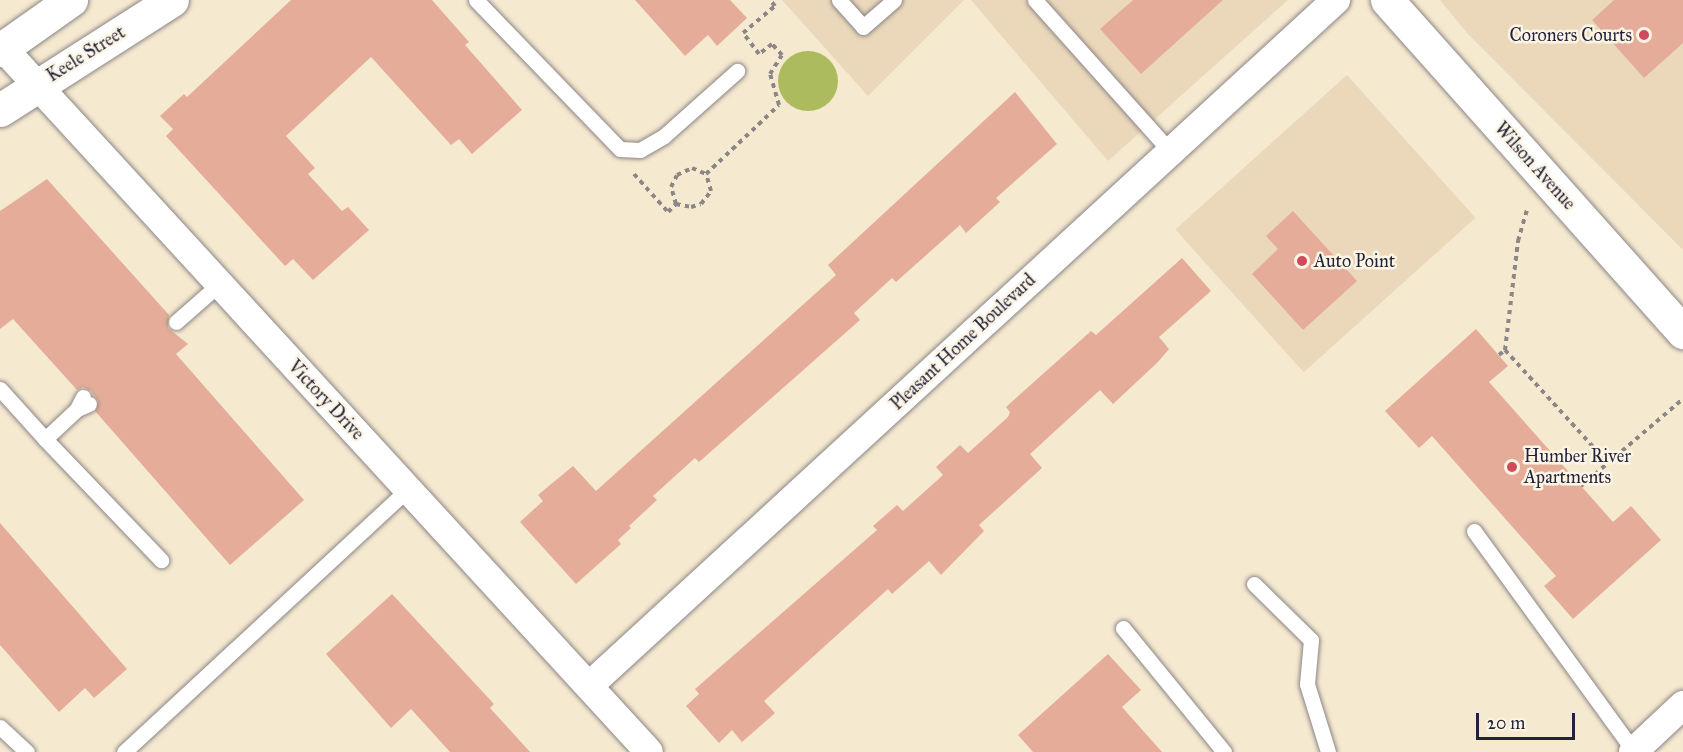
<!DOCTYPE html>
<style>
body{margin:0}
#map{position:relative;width:1683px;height:752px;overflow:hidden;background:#f5e9d0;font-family:"IM FELL Great Primer",serif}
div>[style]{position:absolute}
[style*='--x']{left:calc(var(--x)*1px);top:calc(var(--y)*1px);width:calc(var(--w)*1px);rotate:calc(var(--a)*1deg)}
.built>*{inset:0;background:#ebd8ba;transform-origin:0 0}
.green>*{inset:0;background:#acbb5e}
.round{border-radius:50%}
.building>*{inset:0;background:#e5ad99}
.path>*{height:4px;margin-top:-2px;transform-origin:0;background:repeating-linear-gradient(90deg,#8c8686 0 4.5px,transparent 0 9px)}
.roads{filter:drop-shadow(0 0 2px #8c8686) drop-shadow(0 0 2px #8c8686)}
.lane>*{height:15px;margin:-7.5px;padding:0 7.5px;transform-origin:7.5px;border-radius:7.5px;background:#fff}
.street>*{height:28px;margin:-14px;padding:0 14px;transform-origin:14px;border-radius:14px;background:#fff}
.secondary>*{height:33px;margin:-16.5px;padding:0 16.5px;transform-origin:16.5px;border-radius:16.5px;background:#fff}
.dots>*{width:16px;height:16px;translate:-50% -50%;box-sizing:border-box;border:3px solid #fcf5e5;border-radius:50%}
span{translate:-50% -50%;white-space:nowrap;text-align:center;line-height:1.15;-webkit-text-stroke:5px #fcf5e5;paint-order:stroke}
.poi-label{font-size:18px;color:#22223b}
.right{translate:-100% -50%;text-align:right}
.left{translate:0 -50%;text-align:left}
.street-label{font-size:18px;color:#22223b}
.scale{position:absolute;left:1476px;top:713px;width:99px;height:27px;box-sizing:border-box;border:3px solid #22223b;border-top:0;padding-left:8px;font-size:18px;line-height:21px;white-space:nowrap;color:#22223b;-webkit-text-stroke:4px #fcf5e5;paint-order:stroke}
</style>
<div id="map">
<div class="built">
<i style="clip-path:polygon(782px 0,964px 0,868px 96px)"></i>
<i style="clip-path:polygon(971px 0,1288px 0,1108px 161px)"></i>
<i style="clip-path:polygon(1440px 0,1683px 0,1683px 250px,1467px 33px)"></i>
<i style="left:1347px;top:75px;width:192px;height:231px;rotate:48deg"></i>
</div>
<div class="green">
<i class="round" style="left:778px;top:51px;width:60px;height:60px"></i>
</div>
<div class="building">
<i style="clip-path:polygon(291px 0,432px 0,469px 42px,465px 45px,522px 110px,472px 154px,459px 139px,451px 145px,371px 57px,286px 136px,315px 168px,308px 174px,342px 211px,348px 207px,369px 230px,313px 280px,293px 259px,285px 266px,166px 136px,173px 129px,160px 116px,184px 94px,187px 97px)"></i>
<i style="clip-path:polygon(635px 0,730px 0,747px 18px,717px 46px,708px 35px,685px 56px)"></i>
<i style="clip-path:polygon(1133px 0,1223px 0,1141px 74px,1100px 29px)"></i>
<i style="clip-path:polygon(1614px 0,1683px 0,1683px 43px,1644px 78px,1592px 20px)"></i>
<i style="clip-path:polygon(1015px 92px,1057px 144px,996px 198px,1000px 202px,966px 233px,960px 225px,896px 282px,892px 278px,854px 313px,860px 320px,699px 462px,695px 458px,653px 496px,657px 500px,629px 526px,631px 528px,618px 540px,621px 544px,576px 584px,520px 522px,543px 501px,538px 495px,573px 466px,596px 491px,836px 275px,828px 265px)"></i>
<i style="clip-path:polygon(47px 179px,169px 315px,168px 328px,188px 344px,176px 354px,304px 500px,230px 565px,95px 411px,98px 401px,91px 391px,83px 387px,77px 390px,13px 319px,0 329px,0 211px)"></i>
<i style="clip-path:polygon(1293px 211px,1357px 281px,1303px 330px,1252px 274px,1278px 249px,1266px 236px)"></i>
<i style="clip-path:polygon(1182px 258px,1211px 291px,1159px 337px,1169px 349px,1158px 362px,1113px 404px,1100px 390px,1030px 454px,1042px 468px,979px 525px,984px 531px,941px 575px,929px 561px,892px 594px,888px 589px,764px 701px,775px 713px,742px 742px,732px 730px,719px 743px,686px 706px,699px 694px,695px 689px,877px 530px,873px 526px,897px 505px,903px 511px,943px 475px,936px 467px,960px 445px,968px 453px,1008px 417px,1010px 412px,1006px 407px,1091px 331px,1096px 335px)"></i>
<i style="clip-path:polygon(1476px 329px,1508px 366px,1489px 382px,1613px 522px,1631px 506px,1661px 540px,1573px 619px,1544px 586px,1556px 576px,1432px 436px,1419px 448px,1385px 411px)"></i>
<i style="clip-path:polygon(0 523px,127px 669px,94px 698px,85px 688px,59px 712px,0 645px)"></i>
<i style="clip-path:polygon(392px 594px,494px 704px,490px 708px,530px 752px,450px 752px,411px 709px,391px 728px,326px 654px)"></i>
<i style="clip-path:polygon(1108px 654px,1141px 690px,1122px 707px,1162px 752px,1033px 752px,1018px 735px)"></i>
</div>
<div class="path">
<i style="--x:634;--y:174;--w:51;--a:48.2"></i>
<i style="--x:668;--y:212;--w:11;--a:-45"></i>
<i style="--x:676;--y:204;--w:18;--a:-106"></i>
<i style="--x:671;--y:187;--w:13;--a:-63"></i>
<i style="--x:677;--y:175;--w:17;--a:-25"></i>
<i style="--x:692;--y:168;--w:15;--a:23"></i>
<i style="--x:706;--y:174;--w:100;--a:-43.4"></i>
<i style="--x:779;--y:105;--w:32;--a:-106"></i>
<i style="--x:770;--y:74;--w:22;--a:-58"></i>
<i style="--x:782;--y:55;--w:15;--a:-132"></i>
<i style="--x:772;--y:44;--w:16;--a:142"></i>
<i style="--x:759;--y:54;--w:26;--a:-127"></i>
<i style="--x:743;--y:33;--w:42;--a:-40.2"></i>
<i style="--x:775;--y:6;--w:8;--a:-130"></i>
<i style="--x:676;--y:204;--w:15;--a:11"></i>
<i style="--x:691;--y:207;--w:10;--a:-17"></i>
<i style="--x:701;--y:204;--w:16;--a:-52"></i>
<i style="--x:711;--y:191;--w:18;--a:-106"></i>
<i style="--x:1505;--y:350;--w:153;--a:47.7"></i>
<i style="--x:1499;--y:355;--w:8;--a:-40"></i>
<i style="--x:1505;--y:350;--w:110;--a:-83.2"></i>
<i style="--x:1518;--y:241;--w:35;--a:-74"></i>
<i style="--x:1581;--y:486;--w:134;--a:-40.5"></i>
</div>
<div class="roads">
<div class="lane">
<i style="--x:476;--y:0;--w:207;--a:46"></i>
<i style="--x:620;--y:149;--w:20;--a:3"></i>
<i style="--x:640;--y:150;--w:28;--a:-30"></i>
<i style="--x:664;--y:136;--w:98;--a:-41.7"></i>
<i style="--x:839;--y:0;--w:36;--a:48"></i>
<i style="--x:863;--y:27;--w:41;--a:-41.1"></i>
<i style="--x:1035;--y:0;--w:204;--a:48.2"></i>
<i style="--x:176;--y:322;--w:56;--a:-41.4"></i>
<i style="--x:0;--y:389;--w:67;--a:48"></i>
<i style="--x:83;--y:397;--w:13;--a:117"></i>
<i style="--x:77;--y:409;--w:13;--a:-23"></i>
<i style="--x:77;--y:409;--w:44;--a:136.8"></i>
<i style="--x:45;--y:439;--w:168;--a:46.2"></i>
<i style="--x:1474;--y:531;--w:272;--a:54"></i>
<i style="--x:1254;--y:584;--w:80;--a:44.5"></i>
<i style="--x:1311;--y:640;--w:44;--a:95.2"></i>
<i style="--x:1307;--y:684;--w:71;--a:72.8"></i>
<i style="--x:1123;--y:628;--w:160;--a:50.8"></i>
<i style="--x:0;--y:727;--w:37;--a:43"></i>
<i style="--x:124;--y:752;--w:387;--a:-42.8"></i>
</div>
<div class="street">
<i style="--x:3;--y:48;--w:955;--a:47.46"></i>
<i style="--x:590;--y:685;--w:1013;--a:-42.56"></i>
<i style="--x:1633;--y:752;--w:69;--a:-43.2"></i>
</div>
<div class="secondary">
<i style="--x:1387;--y:0;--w:445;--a:48.3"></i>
<i style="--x:0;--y:50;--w:87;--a:-35.2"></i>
<i style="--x:0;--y:110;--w:204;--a:-32.6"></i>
</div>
</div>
<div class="dots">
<i style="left:1644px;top:35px;background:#d1495b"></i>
<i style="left:1302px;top:261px;background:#d1495b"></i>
<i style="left:1512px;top:467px;background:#d1495b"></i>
</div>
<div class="poi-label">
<span class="right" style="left:1632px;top:35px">Coroners Courts</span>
<span class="left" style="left:1314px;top:261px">Auto Point</span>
<span class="left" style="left:1524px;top:467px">Humber River<br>Apartments</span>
</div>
<div class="street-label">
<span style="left:86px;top:54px;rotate:-32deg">Keele Street</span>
<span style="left:1535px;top:166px;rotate:48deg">Wilson Avenue</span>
<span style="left:963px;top:342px;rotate:-43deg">Pleasant Home Boulevard</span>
<span style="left:326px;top:400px;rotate:47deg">Victory Drive</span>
</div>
<div class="scale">20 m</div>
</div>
